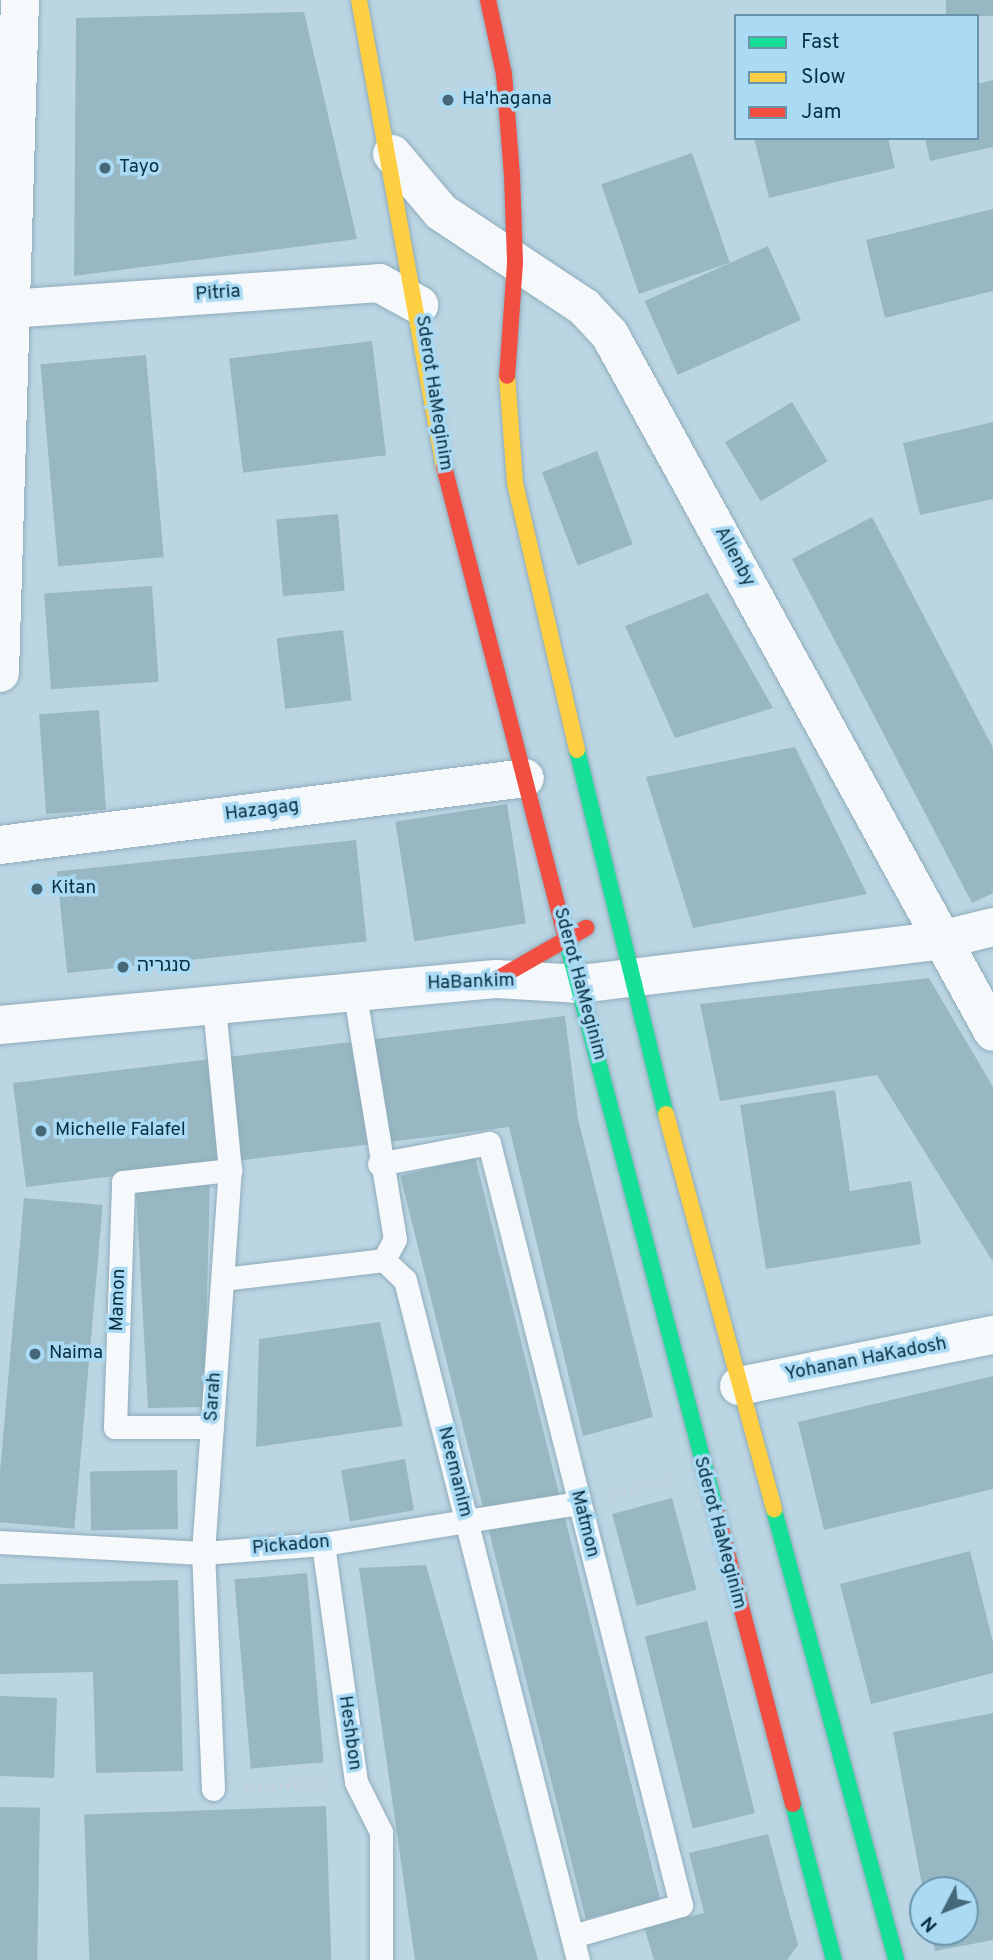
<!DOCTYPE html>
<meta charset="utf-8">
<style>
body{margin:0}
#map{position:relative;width:993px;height:1960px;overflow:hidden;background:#bbd5e3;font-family:Overpass,"Noto Sans Hebrew",sans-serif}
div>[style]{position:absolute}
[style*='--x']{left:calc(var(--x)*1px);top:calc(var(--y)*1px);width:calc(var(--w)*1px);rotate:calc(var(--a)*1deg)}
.building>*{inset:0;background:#97b8c2;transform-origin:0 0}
.path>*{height:4.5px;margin-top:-2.25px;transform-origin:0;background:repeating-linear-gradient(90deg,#c9d2d6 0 2px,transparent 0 7px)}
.roads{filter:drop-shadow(0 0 2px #90acba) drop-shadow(0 0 2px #90acba)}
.lane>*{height:23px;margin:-11.5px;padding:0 11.5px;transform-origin:11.5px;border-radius:11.5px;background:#f5f9fb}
.street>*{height:38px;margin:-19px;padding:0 19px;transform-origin:19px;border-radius:19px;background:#f5f9fb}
.fast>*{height:16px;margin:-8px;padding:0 8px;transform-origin:8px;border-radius:8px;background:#16e098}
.slow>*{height:16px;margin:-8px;padding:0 8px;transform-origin:8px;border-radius:8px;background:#ffcf43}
.jam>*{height:16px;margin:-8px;padding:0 8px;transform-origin:8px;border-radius:8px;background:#f24e42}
.dots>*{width:19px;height:19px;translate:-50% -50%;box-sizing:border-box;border:4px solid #aadaf4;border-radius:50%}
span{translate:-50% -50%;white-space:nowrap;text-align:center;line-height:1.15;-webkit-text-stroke:7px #aadaf4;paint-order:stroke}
.poi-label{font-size:19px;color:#082e3f}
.left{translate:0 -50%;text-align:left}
.street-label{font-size:19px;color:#082e3f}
.legend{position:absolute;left:734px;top:14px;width:245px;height:126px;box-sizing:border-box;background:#aadaf4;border:2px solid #6995ac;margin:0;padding:9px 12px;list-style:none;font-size:21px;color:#082e3f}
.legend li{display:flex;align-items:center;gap:14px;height:35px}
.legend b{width:35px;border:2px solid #6995ac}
.north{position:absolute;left:909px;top:1876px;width:70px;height:70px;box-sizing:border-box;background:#aadaf4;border:2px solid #6995ac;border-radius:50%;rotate:228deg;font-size:19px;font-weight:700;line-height:28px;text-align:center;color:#082e3f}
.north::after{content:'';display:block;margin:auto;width:24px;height:32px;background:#476878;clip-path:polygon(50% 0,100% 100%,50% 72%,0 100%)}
</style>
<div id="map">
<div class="building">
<i style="left:946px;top:0;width:47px;height:16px"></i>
<i style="clip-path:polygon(304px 12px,357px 239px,74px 276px,76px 18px)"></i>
<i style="clip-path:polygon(993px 80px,993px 147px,930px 161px,925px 138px,977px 138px,977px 84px)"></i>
<i style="clip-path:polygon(754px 138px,888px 138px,895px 168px,769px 198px)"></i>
<i style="left:692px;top:153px;width:116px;height:96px;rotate:71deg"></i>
<i style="clip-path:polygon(993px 209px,993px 291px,885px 318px,866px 240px)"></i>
<i style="left:768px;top:246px;width:81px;height:135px;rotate:66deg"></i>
<i style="left:372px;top:341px;width:115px;height:144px;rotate:83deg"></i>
<i style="left:146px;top:355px;width:203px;height:106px;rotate:85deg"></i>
<i style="left:792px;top:402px;width:69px;height:78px;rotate:59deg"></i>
<i style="clip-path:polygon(993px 422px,993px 499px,920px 515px,903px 443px)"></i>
<i style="left:597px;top:451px;width:100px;height:59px;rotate:69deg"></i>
<i style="left:338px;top:514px;width:77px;height:62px;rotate:85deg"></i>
<i style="clip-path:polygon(872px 517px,993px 748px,993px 893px,972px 903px,792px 559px)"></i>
<i style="left:152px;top:586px;width:96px;height:108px;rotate:86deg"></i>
<i style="clip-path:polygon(708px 593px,773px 708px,675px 738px,625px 626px)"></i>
<i style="left:343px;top:630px;width:71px;height:67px;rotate:83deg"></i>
<i style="left:99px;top:710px;width:100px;height:60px;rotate:86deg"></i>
<i style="clip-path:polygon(795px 747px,867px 894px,693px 928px,646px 777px)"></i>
<i style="left:507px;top:804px;width:121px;height:113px;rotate:81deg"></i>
<i style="left:356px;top:840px;width:102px;height:301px;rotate:84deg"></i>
<i style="clip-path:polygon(929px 978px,993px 1087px,993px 1262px,877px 1075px,720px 1101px,700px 1004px)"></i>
<i style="clip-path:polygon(565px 1016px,578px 1119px,653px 1417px,583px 1436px,509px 1127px,26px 1187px,13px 1083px)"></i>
<i style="clip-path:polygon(835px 1090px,850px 1191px,911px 1181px,921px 1244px,766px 1269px,740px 1105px)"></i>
<i style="left:475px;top:1157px;width:766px;height:77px;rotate:76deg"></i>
<i style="clip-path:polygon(210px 1180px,204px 1407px,148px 1408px,136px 1191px)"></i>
<i style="left:24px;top:1198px;width:79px;height:325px;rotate:5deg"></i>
<i style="clip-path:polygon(380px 1322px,403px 1426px,256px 1447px,259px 1339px)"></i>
<i style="clip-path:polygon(993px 1376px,993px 1489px,824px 1530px,798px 1422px)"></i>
<i style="left:405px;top:1459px;width:52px;height:65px;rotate:80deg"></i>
<i style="left:177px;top:1470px;width:59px;height:87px;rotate:89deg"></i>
<i style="left:672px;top:1498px;width:95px;height:62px;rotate:75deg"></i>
<i style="clip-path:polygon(970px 1551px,993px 1642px,993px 1673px,871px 1704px,840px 1584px)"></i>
<i style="clip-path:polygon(426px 1565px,538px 1960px,415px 1960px,359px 1568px)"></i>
<i style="left:307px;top:1573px;width:190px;height:73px;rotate:85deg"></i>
<i style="clip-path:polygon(178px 1580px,183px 1771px,96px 1773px,93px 1672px,0 1674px,0 1584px)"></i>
<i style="left:707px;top:1621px;width:198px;height:64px;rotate:76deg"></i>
<i style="left:0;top:1696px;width:57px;height:80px;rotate:2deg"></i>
<i style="clip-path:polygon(993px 1713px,993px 1940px,935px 1951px,931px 1932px,965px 1932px,965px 1890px,923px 1890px,893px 1732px)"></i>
<i style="left:326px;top:1806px;width:154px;height:242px;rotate:88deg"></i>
<i style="left:0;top:1807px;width:40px;height:153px;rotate:1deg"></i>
<i style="clip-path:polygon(768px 1834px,798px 1945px,787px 1960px,654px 1960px,644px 1927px,704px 1913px,689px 1853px)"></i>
</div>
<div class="path">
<i style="--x:610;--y:1495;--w:58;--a:-15"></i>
<i style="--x:245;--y:1787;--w:79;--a:-2.2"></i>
</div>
<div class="roads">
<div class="lane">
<i style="--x:354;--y:989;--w:253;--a:80.7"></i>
<i style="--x:395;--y:1239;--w:24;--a:118"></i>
<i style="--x:379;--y:1164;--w:112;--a:-10.8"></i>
<i style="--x:489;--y:1143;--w:786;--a:75.86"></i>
<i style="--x:681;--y:1905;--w:112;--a:164"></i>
<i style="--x:384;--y:1260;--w:29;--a:44"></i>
<i style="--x:405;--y:1280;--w:702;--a:75.73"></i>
<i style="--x:223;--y:1279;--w:162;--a:-6.7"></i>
<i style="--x:212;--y:1427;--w:97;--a:180"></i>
<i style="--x:115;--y:1427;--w:245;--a:-88.1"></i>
<i style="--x:123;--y:1182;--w:108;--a:-6.4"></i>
<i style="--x:0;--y:1542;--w:203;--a:3.1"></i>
<i style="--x:203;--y:1553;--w:120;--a:-4.3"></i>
<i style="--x:323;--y:1544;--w:259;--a:-9.1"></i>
<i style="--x:323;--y:1544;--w:240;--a:82.1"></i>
<i style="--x:356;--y:1782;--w:56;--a:63.4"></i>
<i style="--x:381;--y:1832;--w:128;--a:90"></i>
<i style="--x:213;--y:1789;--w:236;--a:-92.4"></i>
<i style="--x:203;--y:1553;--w:384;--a:-86"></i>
<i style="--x:230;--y:1170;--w:165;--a:-95.6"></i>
</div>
<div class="street">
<i style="--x:392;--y:154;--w:76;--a:49.8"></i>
<i style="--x:441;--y:212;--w:172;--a:33.6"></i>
<i style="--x:584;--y:307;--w:38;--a:47"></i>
<i style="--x:610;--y:335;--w:795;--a:61.21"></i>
<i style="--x:9;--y:309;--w:371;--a:-4"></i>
<i style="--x:379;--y:283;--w:46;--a:28.8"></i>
<i style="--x:0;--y:673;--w:673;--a:-88.3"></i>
<i style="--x:0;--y:845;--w:529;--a:-7.27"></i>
<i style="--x:0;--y:1025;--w:499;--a:-5.3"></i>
<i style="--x:497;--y:979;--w:83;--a:3.4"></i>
<i style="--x:580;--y:984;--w:364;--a:-6.9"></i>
<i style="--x:941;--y:940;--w:54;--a:-14"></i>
<i style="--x:739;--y:1386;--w:259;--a:-11.4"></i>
</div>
<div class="fast">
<i style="--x:577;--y:750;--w:375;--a:76.3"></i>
<i style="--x:565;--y:935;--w:595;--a:75.31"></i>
<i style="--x:774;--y:1510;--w:466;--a:74.8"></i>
<i style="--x:793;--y:1804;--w:161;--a:75.3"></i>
</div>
<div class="slow">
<i style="--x:359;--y:0;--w:475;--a:79.7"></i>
<i style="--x:507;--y:376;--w:107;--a:85.7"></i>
<i style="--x:515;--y:483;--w:274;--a:76.9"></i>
<i style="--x:666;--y:1114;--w:410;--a:74.7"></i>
</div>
<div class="jam">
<i style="--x:488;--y:0;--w:76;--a:77.8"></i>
<i style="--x:504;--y:74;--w:101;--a:85.5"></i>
<i style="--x:512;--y:175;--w:88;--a:88"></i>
<i style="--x:515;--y:263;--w:113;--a:94"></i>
<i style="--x:444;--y:467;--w:483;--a:75.5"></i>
<i style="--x:497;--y:979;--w:103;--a:-29.8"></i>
<i style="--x:716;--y:1511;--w:303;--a:75.3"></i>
</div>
</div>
<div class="dots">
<i style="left:448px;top:100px;background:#476878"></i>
<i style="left:105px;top:168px;background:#476878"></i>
<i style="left:37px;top:889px;background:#476878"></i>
<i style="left:123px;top:967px;background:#476878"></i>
<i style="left:41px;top:1131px;background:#476878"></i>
<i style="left:35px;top:1354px;background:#476878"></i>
</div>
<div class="poi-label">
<span class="left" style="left:462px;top:100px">Ha'hagana</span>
<span class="left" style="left:119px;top:168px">Tayo</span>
<span class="left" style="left:51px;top:889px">Kitan</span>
<span class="left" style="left:137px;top:967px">סנגריה</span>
<span class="left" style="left:55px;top:1131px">Michelle Falafel</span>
<span class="left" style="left:49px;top:1354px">Naima</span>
</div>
<div class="street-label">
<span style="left:218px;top:294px;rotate:-4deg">Pitria</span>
<span style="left:433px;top:393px;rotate:81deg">Sderot HaMeginim</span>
<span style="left:734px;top:557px;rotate:62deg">Allenby</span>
<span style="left:262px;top:811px;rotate:-7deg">Hazagag</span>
<span style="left:471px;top:983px;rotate:-2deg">HaBankim</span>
<span style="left:579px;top:984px;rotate:75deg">Sderot HaMeginim</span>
<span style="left:119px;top:1300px;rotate:-88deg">Mamon</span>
<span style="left:866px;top:1360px;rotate:-11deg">Yohanan HaKadosh</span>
<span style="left:214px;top:1397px;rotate:-86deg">Sarah</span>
<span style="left:454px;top:1472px;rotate:76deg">Neemanim</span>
<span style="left:584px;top:1524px;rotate:76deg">Matmon</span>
<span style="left:719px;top:1533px;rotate:75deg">Sderot HaMeginim</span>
<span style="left:291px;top:1546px;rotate:-5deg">Pickadon</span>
<span style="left:349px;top:1733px;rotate:82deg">Heshbon</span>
</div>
<ul class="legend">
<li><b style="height:9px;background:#16e098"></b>Fast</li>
<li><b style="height:9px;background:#ffcf43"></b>Slow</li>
<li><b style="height:9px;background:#f24e42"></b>Jam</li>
</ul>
<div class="north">N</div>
</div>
